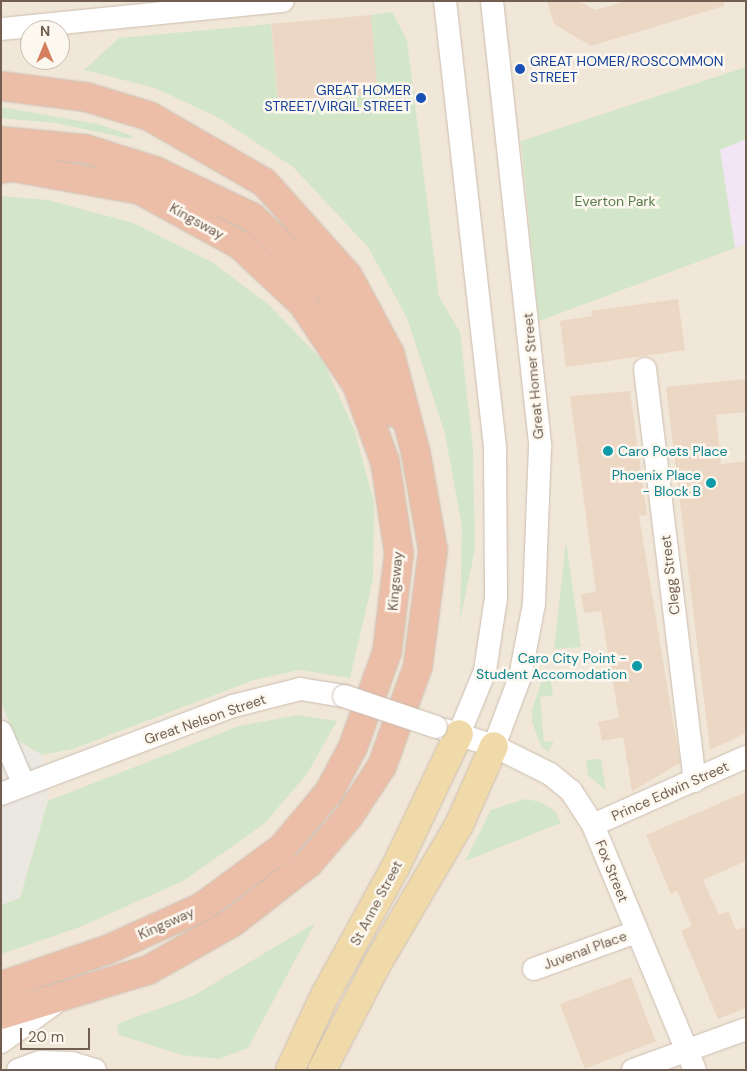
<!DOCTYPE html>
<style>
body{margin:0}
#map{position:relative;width:747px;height:1071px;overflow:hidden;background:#faf4e9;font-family:"DM Sans",sans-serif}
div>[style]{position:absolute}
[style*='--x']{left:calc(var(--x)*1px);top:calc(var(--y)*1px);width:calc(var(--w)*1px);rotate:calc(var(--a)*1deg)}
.residential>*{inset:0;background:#f1e7d8}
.industrial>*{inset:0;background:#ebe7e1}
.education>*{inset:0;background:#f1e5f6}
.green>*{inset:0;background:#d3e6c9}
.building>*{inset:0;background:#ecd6c4;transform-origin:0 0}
.roads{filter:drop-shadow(0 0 1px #cbbdb0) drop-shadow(0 0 1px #cbbdb0)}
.minor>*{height:22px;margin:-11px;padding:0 11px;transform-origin:11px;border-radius:11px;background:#fff}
.major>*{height:28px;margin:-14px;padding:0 14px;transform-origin:14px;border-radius:14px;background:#f0daaa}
.highway>*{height:28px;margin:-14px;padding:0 14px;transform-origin:14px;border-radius:14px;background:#ecbea8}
.bridges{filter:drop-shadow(0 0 1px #cbbdb0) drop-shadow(0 0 1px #cbbdb0)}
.minor-bridge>*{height:22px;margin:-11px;padding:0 11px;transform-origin:11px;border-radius:11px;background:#fff}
.dots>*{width:14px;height:14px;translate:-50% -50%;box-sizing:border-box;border:2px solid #fdf8ef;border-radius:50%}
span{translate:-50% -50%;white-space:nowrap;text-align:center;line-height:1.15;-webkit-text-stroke:5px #fdf8ef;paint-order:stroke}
.transit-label{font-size:14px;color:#164399}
.left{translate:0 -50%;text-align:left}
.right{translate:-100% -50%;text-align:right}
.park-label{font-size:14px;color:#577a4c}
.street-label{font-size:14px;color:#715e50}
.culture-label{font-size:14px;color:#0d838f}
.frame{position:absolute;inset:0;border:2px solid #715e50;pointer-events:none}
.north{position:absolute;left:20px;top:20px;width:50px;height:50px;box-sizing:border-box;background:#fdf8ef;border:1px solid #c5baaf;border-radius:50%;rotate:0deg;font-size:14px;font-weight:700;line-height:20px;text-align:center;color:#715e50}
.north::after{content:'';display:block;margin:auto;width:18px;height:22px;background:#d47f5e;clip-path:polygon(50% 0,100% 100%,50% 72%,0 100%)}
.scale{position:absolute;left:20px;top:1028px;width:70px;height:22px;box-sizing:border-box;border:2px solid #715e50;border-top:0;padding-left:6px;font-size:15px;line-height:18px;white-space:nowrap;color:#715e50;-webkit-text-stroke:4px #fdf8ef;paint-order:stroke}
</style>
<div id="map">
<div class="residential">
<i style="clip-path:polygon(evenodd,1px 1px,746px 1px,746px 1070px,1px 1070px,1px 1px,30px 30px,60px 30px,60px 60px,30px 60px,30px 30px)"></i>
</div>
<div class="industrial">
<i style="clip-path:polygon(1px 702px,16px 739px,42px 755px,48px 801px,19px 898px,1px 905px)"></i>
</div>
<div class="education">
<i style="clip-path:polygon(746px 139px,746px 244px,735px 248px,720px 150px)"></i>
</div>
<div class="green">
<i style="clip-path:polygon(392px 12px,407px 40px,439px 297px,460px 332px,473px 449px,475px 549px,460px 621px,462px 527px,445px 434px,407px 318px,368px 247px,293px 167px,219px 118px,155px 88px,84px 70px,119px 38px,271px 24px,278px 102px,377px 94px,371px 15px)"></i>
<i style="clip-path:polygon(746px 67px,746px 139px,720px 150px,735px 248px,539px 321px,521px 141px)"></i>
<i style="clip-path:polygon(1px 107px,98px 124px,133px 136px,131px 139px,55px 123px,1px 118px)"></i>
<i style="clip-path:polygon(1px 196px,48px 200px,133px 223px,212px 262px,270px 306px,323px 361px,354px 429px,374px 502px,373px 579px,350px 678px,299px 670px,254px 680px,73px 749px,42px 755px,16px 739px,1px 702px)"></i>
<i style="clip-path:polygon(566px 541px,581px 647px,554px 649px)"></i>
<i style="clip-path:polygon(545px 671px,550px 674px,553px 695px,540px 697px,544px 742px,554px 741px,548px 752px,541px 746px,532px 722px,532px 710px)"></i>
<i style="clip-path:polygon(297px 715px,337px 721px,307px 774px,264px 824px,183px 881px,80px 927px,1px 954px,1px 905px,20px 898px,48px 801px,239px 726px)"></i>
<i style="clip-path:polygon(601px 759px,606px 791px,588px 775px,586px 760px)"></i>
<i style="clip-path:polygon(525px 799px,541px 802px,556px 812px,561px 823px,465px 861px,491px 810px)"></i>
<i style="clip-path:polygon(315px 923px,248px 1048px,219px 1059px,182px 1055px,119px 1035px,117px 1024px,193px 996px)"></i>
</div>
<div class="building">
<i style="clip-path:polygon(547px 1px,579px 1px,595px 10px,627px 1px,724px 1px,724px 6px,591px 46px,554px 24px)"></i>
<i style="left:371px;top:15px;width:79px;height:100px;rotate:85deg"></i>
<i style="clip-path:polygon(678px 299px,685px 350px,566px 367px,560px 321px,592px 316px,591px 311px)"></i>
<i style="clip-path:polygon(746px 379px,746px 412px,716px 415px,721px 464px,746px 461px,746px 733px,710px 750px,666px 387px)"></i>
<i style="clip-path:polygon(630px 391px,647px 515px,639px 516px,680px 763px,632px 791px,623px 737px,602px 741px,598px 722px,619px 718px,601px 611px,584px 613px,581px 594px,596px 592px,570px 396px)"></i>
<i style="clip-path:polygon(746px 792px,746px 861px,703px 880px,719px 915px,728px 911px,736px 930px,746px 926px,746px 1008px,718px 1019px,681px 931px,692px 926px,677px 891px,671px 894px,646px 835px)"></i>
<i style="left:631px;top:977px;width:69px;height:76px;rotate:69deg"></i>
</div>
<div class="roads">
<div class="minor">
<i style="--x:445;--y:1;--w:451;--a:83.6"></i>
<i style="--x:495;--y:449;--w:149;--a:89.6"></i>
<i style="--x:496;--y:598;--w:74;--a:98.6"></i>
<i style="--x:485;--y:671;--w:68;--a:112.4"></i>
<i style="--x:492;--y:1;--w:448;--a:83.8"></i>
<i style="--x:540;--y:446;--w:158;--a:92.2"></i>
<i style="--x:534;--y:604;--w:74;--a:100.9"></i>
<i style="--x:520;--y:677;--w:74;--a:110.6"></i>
<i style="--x:2;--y:29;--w:282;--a:-5.7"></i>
<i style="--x:645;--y:369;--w:415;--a:83.1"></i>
<i style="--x:445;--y:730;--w:52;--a:18.1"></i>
<i style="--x:494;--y:746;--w:63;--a:26.6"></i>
<i style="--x:550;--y:774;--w:27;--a:39"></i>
<i style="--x:571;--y:791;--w:40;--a:57.1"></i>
<i style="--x:593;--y:825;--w:265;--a:67.4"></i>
<i style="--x:1;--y:732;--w:58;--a:66.5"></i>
<i style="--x:1;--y:794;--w:248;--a:-20.8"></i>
<i style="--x:233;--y:706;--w:69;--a:-14.2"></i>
<i style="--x:300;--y:689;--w:45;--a:9"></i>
<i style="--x:593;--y:825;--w:167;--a:-24"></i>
<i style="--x:534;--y:969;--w:109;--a:-19.9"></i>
<i style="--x:1;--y:1042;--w:68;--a:-36"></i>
<i style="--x:18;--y:1070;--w:23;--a:-20"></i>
<i style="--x:40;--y:1062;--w:32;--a:2"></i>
<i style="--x:72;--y:1063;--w:24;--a:17"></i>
<i style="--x:633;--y:1070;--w:120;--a:-19.9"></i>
</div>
<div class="major">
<i style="--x:290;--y:1070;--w:83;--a:-65"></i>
<i style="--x:325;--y:995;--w:147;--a:-61.2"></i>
<i style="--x:396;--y:866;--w:146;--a:-64.5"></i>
<i style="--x:322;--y:1070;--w:119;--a:-62.6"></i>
<i style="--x:377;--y:964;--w:161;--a:-59.5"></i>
<i style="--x:459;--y:825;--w:86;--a:-66.1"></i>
</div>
<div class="highway">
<i style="--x:1;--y:86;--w:86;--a:7.4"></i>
<i style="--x:86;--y:97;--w:66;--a:16.8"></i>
<i style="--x:149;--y:116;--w:133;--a:29.9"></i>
<i style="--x:264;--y:182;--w:126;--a:48.2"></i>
<i style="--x:348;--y:276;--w:89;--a:61.7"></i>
<i style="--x:390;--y:354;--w:103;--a:75.4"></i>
<i style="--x:416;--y:454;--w:97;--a:80"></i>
<i style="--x:433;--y:550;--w:117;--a:97.4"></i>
<i style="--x:418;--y:666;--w:106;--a:109.8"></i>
<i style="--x:382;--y:766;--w:60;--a:123.4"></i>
<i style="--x:349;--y:816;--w:62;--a:130.4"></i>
<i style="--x:309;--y:863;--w:96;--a:142.2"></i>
<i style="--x:233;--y:922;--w:98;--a:150.5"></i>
<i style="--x:148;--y:970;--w:154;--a:163"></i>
<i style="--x:1;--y:141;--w:85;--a:5.4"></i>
<i style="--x:86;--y:149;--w:72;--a:17.7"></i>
<i style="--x:155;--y:171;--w:107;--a:25.4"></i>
<i style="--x:252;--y:217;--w:105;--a:43.5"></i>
<i style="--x:328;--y:289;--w:141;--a:61.6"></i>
<i style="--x:1;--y:169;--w:11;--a:-10"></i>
<i style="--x:12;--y:167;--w:130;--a:10.2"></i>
<i style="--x:140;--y:190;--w:114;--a:28.8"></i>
<i style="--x:240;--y:245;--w:86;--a:43.1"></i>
<i style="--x:303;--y:304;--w:97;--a:56.3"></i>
<i style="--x:357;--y:385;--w:82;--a:70"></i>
<i style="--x:385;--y:462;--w:92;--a:81.3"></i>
<i style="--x:399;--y:553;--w:100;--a:96.9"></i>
<i style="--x:387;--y:652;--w:101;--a:109.7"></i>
<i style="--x:353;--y:747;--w:51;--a:118.1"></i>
<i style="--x:329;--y:792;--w:73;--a:130"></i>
<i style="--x:282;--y:848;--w:99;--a:143.6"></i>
<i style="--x:202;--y:907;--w:102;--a:155.7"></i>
<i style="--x:109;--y:949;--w:114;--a:161.1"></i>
</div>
</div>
<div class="bridges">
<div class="minor-bridge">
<i style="--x:344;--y:696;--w:97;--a:18.6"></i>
</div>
</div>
<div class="dots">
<i style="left:520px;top:69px;background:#1a4fb4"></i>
<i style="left:421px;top:98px;background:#1a4fb4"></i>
<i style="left:608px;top:451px;background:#0f9aa8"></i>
<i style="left:711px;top:483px;background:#0f9aa8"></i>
<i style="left:637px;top:666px;background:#0f9aa8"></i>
</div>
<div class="transit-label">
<span class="left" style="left:530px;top:69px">GREAT HOMER/ROSCOMMON<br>STREET</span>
<span class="right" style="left:411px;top:98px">GREAT HOMER<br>STREET/VIRGIL STREET</span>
</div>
<div class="park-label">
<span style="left:615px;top:201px">Everton Park</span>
</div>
<div class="street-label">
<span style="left:197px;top:221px;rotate:29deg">Kingsway</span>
<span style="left:533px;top:376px;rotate:-95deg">Great Homer Street</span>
<span style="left:670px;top:575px;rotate:-97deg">Clegg Street</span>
<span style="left:395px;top:581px;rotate:-85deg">Kingsway</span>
<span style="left:205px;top:719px;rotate:-19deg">Great Nelson Street</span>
<span style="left:670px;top:791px;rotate:-24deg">Prince Edwin Street</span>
<span style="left:612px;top:871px;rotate:68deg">Fox Street</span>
<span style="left:376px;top:903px;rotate:-62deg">St Anne Street</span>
<span style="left:166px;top:923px;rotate:-24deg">Kingsway</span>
<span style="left:585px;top:950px;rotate:-20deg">Juvenal Place</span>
</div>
<div class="culture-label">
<span class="left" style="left:618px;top:451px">Caro Poets Place</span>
<span class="right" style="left:701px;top:483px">Phoenix Place<br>- Block B</span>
<span class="right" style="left:627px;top:666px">Caro City Point -<br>Student Accomodation</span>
</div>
<div class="frame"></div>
<div class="north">N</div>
<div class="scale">20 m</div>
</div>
